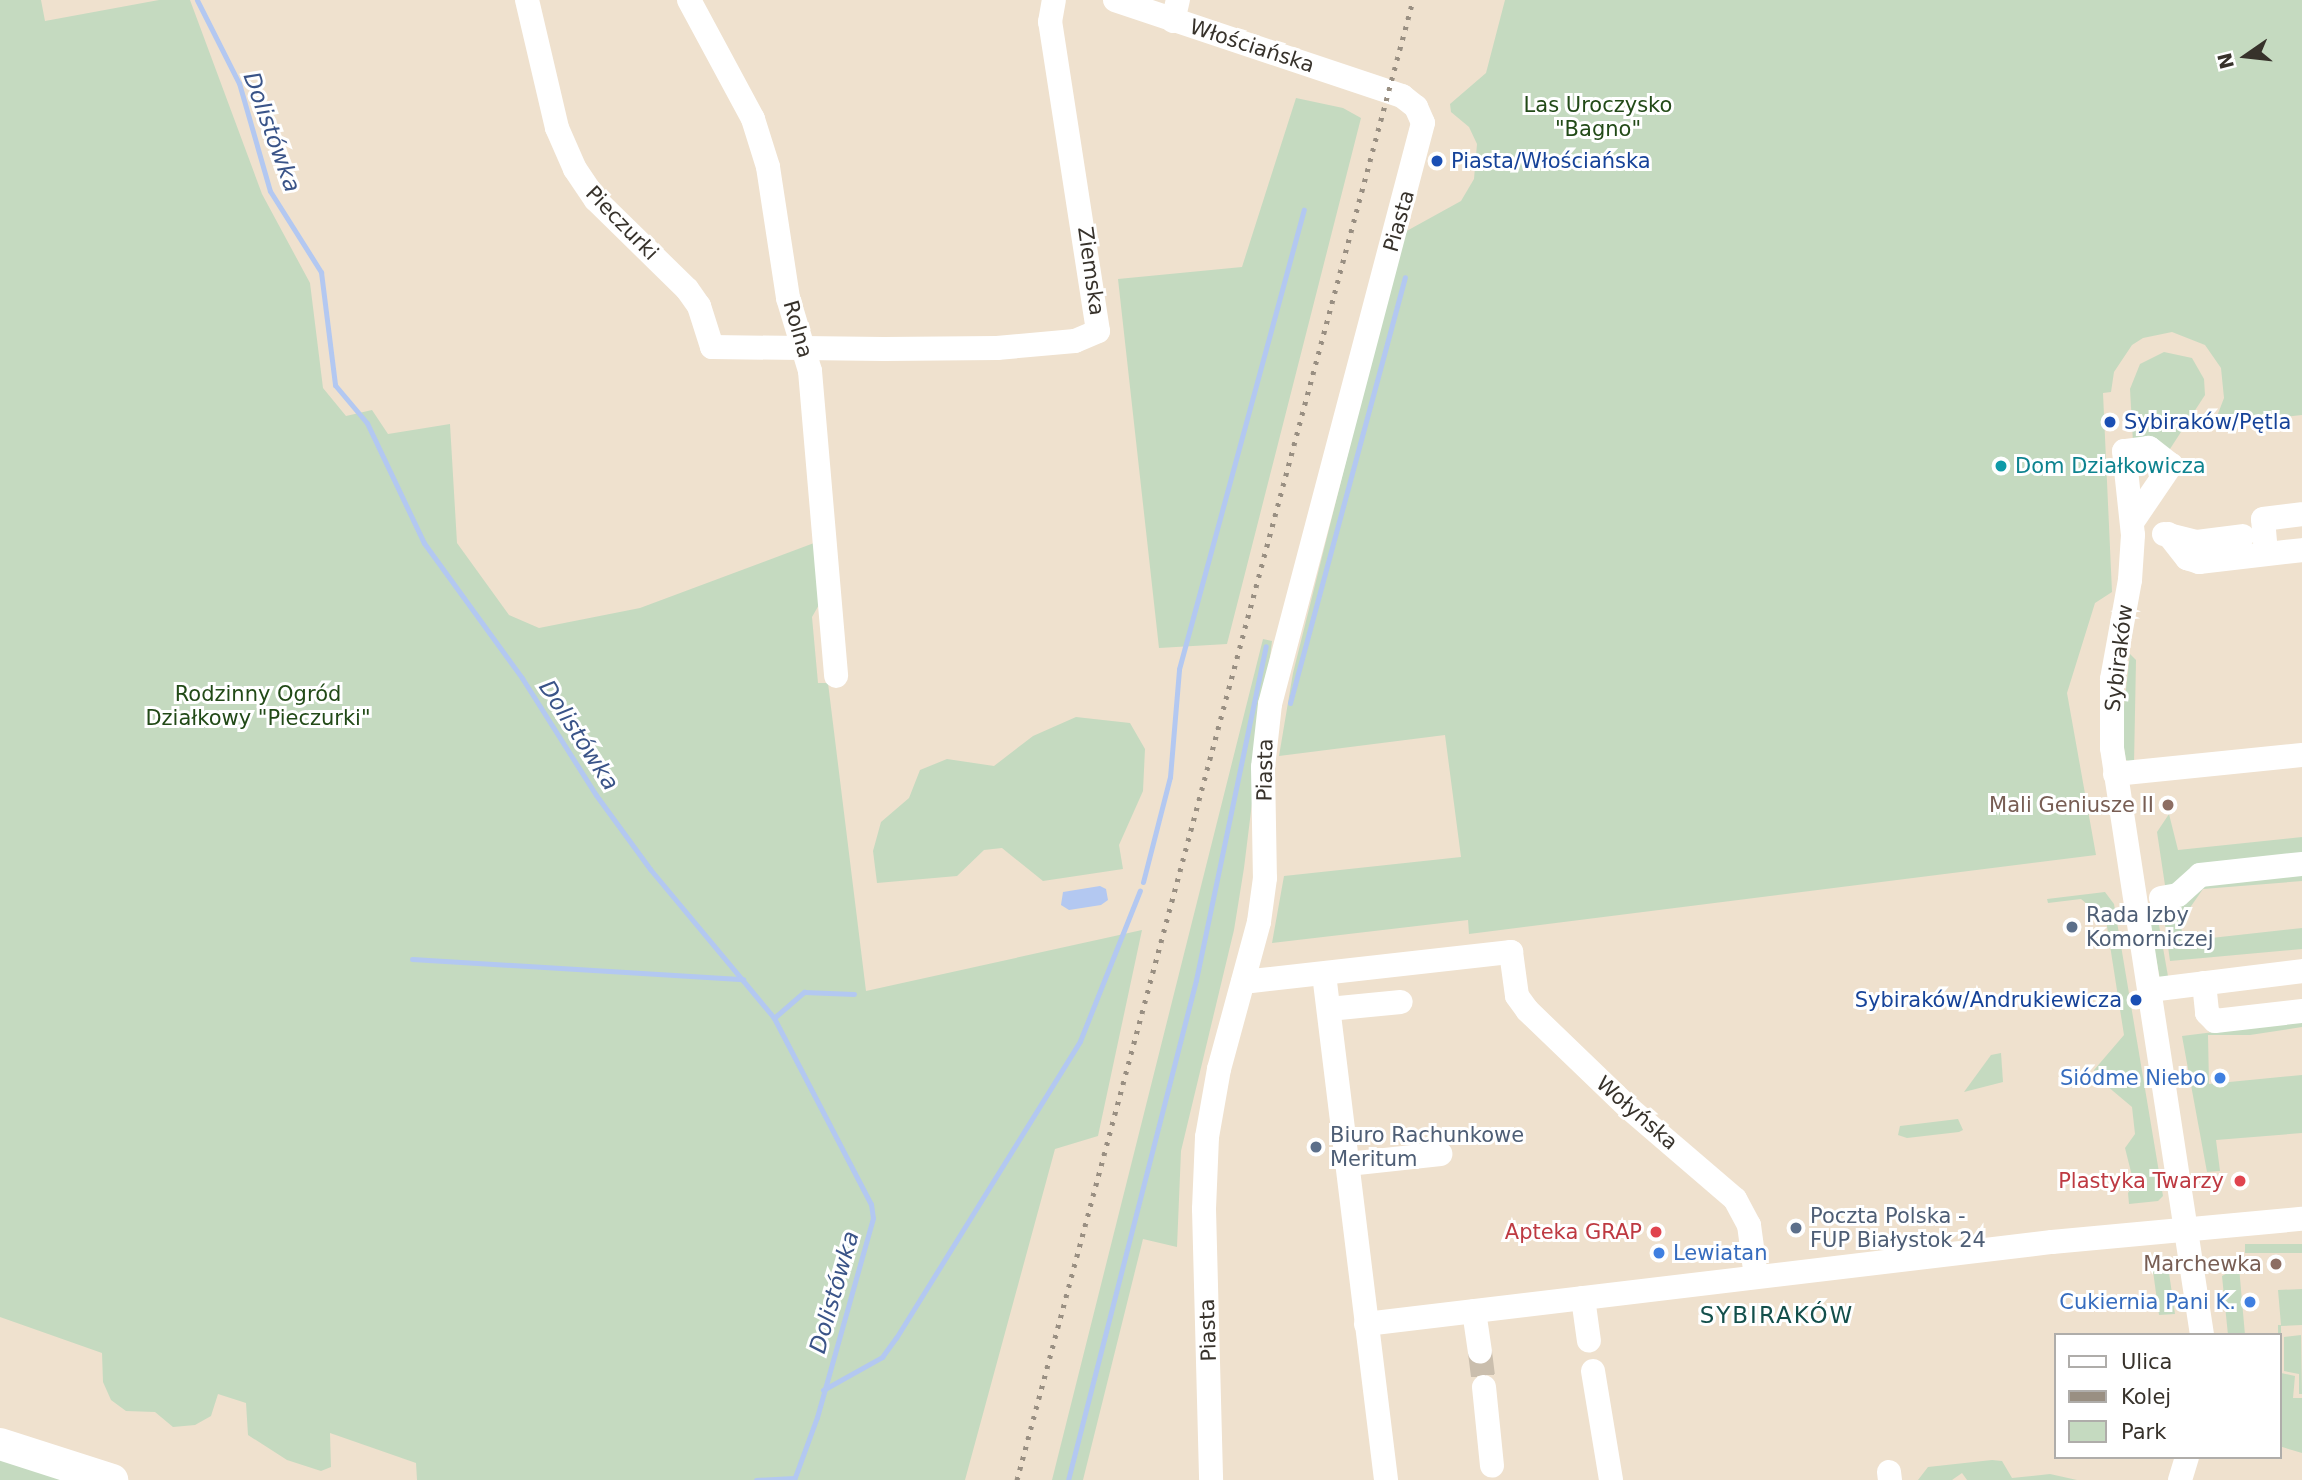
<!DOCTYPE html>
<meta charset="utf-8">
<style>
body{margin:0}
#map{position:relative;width:2302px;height:1480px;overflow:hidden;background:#efe1ce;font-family:"DejaVu Sans",sans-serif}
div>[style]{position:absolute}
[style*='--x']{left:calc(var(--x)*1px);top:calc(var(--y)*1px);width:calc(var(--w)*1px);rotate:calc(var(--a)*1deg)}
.green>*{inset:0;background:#c5dac0;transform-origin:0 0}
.water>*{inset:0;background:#b3c8f1}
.stream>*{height:5px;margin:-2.5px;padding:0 2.5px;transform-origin:2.5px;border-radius:2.5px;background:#b3c8f1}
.minor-tunnel>*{height:24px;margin-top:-12px;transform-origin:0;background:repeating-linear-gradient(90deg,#cabead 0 24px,transparent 0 36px)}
.minor>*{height:24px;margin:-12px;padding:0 12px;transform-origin:12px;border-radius:12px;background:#fff}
.major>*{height:32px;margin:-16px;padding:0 16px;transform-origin:16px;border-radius:16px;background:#fff}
.rail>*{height:5px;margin-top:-2.5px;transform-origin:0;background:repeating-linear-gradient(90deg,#998f82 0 3.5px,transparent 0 10.5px)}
.dots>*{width:19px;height:19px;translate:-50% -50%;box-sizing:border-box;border:4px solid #fff;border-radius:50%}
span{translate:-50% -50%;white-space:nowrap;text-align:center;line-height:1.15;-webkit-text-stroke:6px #fff;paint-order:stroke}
.street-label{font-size:21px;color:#37322b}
.park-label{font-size:21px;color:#224a17}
.transit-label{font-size:21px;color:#164399}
.left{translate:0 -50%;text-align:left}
.right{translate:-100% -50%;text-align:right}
.culture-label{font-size:21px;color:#0d838f}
.education-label{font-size:21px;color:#785e54}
.service-label{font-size:21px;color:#4e5e75}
.shop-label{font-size:21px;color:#366cbe}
.health-label{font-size:21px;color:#be3a42}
.water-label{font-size:23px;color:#3a5488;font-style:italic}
.neighbourhood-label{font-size:23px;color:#134f4b;letter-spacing:2px}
.legend{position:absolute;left:2054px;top:1333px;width:228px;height:126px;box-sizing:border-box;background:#fff;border:2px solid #afadaa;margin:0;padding:9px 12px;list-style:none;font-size:21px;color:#37322b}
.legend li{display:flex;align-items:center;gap:14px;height:35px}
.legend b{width:35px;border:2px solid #afadaa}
.north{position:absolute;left:2211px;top:21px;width:70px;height:70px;-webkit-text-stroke:5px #fff;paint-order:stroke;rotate:256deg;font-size:19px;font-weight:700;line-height:28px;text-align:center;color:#37322b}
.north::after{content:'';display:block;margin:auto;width:24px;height:32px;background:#37322b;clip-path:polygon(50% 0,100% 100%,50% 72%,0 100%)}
</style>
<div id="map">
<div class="green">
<i style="clip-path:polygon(0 0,41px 0,45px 21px,159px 0,190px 0,262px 194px,310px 283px,323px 388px,346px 416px,372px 410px,388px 434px,450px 424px,457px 543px,509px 615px,539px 628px,640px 608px,814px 543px,820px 603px,812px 617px,818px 683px,828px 683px,866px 991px,1142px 930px,1098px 1136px,1055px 1149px,965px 1480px,417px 1480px,416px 1463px,330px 1433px,331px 1467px,321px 1471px,287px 1460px,248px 1435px,246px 1403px,218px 1394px,211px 1416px,195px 1425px,173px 1427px,155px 1412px,126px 1411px,111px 1400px,103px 1382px,102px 1353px,0 1317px)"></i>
<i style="clip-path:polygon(1505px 0,2302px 0,2302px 415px,2214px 424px,2224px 398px,2221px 368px,2205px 345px,2172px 332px,2143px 338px,2132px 345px,2114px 372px,2111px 392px,2103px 393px,2112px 592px,2095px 603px,2067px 693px,2096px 855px,1469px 934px,1468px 920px,1272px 943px,1284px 876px,1461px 857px,1445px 735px,1279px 756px,1293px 673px,1403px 233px,1461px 201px,1474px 179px,1477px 144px,1469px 127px,1451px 112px,1450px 104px,1486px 73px)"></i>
<i style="clip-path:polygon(1296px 98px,1343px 108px,1361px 118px,1227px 644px,1159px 648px,1118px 279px,1242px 267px)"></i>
<i style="clip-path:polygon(2164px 352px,2192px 358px,2204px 379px,2205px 395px,2168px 452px,2133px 442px,2130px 389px,2140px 364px)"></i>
<i style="clip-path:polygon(1263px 639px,1272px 641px,1244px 868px,1234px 930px,1181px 1151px,1177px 1247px,1143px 1239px,1083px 1480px,1052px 1480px)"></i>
<i style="clip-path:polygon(2130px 654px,2136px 660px,2134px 764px,2126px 760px,2121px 732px)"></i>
<i style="clip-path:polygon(1076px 717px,1130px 723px,1145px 749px,1143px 791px,1119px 845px,1123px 869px,1043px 881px,1002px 848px,984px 850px,957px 876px,877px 883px,873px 851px,881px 822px,909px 798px,920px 770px,947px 759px,994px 766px,1033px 736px)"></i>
<i style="clip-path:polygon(2169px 814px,2178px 850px,2302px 837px,2302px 859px,2166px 892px,2157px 832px)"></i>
<i style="clip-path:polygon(2302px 864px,2302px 881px,2203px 889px,2180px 922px,2184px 941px,2302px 928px,2302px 949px,2170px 961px,2162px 903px,2200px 875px)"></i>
<i style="clip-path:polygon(2105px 892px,2114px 904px,2163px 1196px,2158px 1201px,2129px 1204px,2128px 1193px,2134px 1184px,2125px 1148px,2135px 1134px,2132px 1107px,2094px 1075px,2094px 1070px,2124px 1035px,2106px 920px,2081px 899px,2048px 903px,2047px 899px)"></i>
<i style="clip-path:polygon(2150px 905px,2156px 908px,2169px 982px,2160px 979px,2146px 906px)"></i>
<i style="clip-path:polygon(2302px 1021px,2302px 1027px,2250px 1035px,2208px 1035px,2209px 1084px,2302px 1075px,2302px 1133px,2216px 1140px,2220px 1171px,2207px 1172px,2182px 1036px)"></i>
<i style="clip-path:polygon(2001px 1053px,2003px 1082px,1964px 1092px,1991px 1055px)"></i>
<i style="clip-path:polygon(1958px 1119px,1963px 1130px,1959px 1132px,1907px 1138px,1898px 1135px,1900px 1126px)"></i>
<i style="left:2302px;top:1244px;width:9px;height:57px;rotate:90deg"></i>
<i style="clip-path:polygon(2158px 1261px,2168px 1266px,2175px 1314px,2159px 1315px,2153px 1271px)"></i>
<i style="clip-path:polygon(2239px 1267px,2245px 1335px,2228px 1335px,2222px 1276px)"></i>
<i style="clip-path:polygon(2302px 1289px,2302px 1325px,2281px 1326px,2281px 1373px,2295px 1376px,2293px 1398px,2302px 1398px,2302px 1453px,2279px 1446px,2278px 1325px,2281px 1325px,2278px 1290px)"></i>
<i style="clip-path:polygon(2301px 1335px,2302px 1394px,2299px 1394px,2299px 1374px,2284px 1371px,2284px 1337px)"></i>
<i style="clip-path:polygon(0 1454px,78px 1480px,0 1480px)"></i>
<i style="clip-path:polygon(1992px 1460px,2002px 1461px,2012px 1478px,2050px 1474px,2077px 1480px,1967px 1480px,1962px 1473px,1952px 1480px,1918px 1480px,1928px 1467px)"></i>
</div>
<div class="water">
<i style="clip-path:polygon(1100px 886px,1106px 889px,1108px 900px,1101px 905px,1069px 910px,1061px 905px,1063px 892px)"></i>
</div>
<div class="stream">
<i style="--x:197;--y:0;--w:93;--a:63.2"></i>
<i style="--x:239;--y:83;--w:112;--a:74"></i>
<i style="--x:270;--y:191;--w:96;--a:57.8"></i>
<i style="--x:321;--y:272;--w:114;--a:82.9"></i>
<i style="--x:335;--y:385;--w:50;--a:49.9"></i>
<i style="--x:367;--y:423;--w:133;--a:64.6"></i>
<i style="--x:424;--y:543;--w:167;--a:54"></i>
<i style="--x:522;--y:678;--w:138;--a:57.7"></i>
<i style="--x:596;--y:795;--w:92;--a:53.9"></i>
<i style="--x:650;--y:869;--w:194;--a:50.2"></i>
<i style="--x:774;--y:1018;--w:210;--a:62.5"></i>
<i style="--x:871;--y:1204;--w:14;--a:82"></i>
<i style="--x:873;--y:1218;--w:207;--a:105.7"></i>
<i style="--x:817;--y:1417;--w:67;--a:110.1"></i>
<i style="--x:1290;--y:703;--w:441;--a:-74.9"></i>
<i style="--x:1143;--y:882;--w:108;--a:-75.6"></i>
<i style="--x:1170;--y:777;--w:108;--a:-85.2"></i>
<i style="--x:1179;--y:669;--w:476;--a:-74.8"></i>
<i style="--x:412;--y:959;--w:332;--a:3.5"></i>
<i style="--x:774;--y:1018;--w:40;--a:-41"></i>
<i style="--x:804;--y:992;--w:50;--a:2.3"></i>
<i style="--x:823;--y:1390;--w:68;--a:-29.2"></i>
<i style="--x:882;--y:1357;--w:24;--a:-54"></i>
<i style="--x:896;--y:1338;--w:349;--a:-58.2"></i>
<i style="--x:1080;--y:1041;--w:162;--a:-68.3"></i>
<i style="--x:756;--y:1480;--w:38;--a:-3"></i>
<i style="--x:1068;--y:1480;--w:516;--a:-75.64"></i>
<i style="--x:1196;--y:980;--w:341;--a:-78.2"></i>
</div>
<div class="minor-tunnel">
<i style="--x:1480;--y:1352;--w:35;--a:83"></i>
</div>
<div class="minor">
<i style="--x:527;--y:0;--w:131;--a:76.8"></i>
<i style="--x:557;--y:128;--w:45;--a:66.3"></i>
<i style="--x:575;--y:169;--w:37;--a:56"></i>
<i style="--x:596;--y:200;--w:127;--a:44.4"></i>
<i style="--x:687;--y:289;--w:21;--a:55"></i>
<i style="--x:699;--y:306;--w:43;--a:72.4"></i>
<i style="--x:712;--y:347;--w:172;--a:0.7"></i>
<i style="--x:884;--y:349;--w:113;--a:-0.5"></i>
<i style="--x:997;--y:348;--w:78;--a:-5.1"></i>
<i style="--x:1075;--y:341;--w:25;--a:-23"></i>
<i style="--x:1098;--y:331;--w:313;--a:-98.8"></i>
<i style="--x:1050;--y:22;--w:22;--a:-80"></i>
<i style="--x:689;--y:0;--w:135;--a:61.7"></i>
<i style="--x:753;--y:119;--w:50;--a:72.6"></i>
<i style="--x:768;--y:167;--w:133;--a:81.3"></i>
<i style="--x:788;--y:298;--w:76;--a:73.2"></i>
<i style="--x:810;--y:371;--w:306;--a:85.1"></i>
<i style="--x:1115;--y:0;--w:303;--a:18.5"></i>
<i style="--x:1402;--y:96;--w:18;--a:38"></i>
<i style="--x:1416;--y:107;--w:17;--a:66"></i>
<i style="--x:1423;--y:123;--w:601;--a:104.75"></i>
<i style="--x:1270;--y:704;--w:63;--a:96.3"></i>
<i style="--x:1263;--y:767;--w:111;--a:89"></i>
<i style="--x:1265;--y:878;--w:44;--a:97.8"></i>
<i style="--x:1259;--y:922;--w:152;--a:105.2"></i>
<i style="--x:1219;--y:1069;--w:69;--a:100"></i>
<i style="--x:1207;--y:1137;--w:72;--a:92.4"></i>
<i style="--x:1204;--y:1209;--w:271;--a:88.5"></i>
<i style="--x:1173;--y:21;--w:22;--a:-77"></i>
<i style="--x:2133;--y:521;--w:68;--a:-55.8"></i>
<i style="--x:2171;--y:465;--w:28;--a:-142"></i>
<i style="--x:2149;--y:448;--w:25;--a:173"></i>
<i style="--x:2124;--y:451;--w:84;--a:83.9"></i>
<i style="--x:2133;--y:535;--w:45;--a:93.8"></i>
<i style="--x:2130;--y:580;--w:101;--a:100.3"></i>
<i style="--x:2112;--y:679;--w:69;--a:90"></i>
<i style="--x:2112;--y:748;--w:594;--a:81.28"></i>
<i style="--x:2164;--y:534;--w:34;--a:14"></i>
<i style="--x:2197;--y:542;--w:46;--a:-7.4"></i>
<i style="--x:2168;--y:534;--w:31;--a:52"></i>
<i style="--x:2187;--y:558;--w:13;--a:18"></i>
<i style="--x:2199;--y:562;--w:104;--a:-6.6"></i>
<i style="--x:2266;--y:553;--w:34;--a:-95"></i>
<i style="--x:2263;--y:519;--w:39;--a:-7"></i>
<i style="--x:2115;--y:774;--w:188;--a:-5.8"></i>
<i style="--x:2161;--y:898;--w:17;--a:-10"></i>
<i style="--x:2178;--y:895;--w:30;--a:-42"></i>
<i style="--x:2200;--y:875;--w:103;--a:-6.2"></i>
<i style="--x:1324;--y:974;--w:510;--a:83.01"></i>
<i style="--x:1243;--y:982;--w:270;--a:-6.4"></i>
<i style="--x:1511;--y:952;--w:44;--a:82.2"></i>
<i style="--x:1517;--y:996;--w:17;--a:54"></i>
<i style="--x:1527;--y:1010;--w:143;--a:43.9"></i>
<i style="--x:1630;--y:1109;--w:138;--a:40.6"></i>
<i style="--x:1735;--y:1199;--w:30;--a:62"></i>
<i style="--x:1749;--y:1225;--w:52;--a:82.3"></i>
<i style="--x:2204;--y:983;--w:30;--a:84"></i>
<i style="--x:2207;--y:1013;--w:11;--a:45"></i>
<i style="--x:2215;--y:1021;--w:88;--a:-6.6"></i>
<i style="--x:2150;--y:990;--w:153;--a:-7.1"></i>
<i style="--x:1329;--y:1009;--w:72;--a:-5.6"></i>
<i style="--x:1348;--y:1164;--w:93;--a:-6.2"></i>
<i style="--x:1583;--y:1298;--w:43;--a:82.1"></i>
<i style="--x:1474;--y:1311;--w:41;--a:81.7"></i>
<i style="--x:1366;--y:1324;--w:691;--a:-6.82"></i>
<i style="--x:2052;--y:1242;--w:251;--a:-5.3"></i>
<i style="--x:1593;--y:1371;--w:110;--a:80.6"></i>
<i style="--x:1484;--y:1387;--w:79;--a:84.2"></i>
<i style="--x:1889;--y:1472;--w:8;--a:83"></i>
<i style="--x:2180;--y:1480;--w:24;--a:-73"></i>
</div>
<div class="major">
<i style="--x:0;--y:1444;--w:118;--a:17.8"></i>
</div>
<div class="rail">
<i style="--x:1017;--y:1480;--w:1532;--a:-75.02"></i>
</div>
<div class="dots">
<i style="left:1437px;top:161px;background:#1a4fb4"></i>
<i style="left:2110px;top:422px;background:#1a4fb4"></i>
<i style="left:2001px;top:466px;background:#0f9aa8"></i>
<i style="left:2168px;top:805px;background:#8d6e63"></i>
<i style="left:2072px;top:927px;background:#5c6f8a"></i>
<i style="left:2136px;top:1000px;background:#1a4fb4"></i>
<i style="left:2220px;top:1078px;background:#3f7fe0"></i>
<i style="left:1316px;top:1147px;background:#5c6f8a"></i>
<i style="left:2240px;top:1181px;background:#e0444e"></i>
<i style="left:1796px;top:1228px;background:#5c6f8a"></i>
<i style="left:1656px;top:1232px;background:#e0444e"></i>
<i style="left:1659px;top:1253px;background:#3f7fe0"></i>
<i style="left:2276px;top:1264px;background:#8d6e63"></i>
<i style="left:2250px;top:1302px;background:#3f7fe0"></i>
</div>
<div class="street-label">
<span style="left:1252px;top:46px;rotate:18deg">Włościańska</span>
<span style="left:1399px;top:221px;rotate:-74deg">Piasta</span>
<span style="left:622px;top:223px;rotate:46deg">Pieczurki</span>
<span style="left:1091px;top:271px;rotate:82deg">Ziemska</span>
<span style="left:798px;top:329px;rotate:74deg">Rolna</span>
<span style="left:2119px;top:658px;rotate:-83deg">Sybiraków</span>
<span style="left:1265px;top:770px;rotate:-89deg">Piasta</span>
<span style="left:1637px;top:1113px;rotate:41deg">Wołyńska</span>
<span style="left:1208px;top:1330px;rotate:-92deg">Piasta</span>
</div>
<div class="park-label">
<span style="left:1598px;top:117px">Las Uroczysko<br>"Bagno"</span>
<span style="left:258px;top:706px">Rodzinny Ogród<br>Działkowy "Pieczurki"</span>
</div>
<div class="transit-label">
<span class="left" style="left:1451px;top:161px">Piasta/Włościańska</span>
<span class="left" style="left:2124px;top:422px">Sybiraków/Pętla</span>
<span class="right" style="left:2122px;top:1000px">Sybiraków/Andrukiewicza</span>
</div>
<div class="culture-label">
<span class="left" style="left:2015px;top:466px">Dom Działkowicza</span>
</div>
<div class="education-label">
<span class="right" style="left:2154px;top:805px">Mali Geniusze II</span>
<span class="right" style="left:2262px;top:1264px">Marchewka</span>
</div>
<div class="service-label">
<span class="left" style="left:2086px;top:927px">Rada Izby<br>Komorniczej</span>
<span class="left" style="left:1330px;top:1147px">Biuro Rachunkowe<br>Meritum</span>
<span class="left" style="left:1810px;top:1228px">Poczta Polska -<br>FUP Białystok 24</span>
</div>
<div class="shop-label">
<span class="right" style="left:2206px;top:1078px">Siódme Niebo</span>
<span class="left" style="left:1673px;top:1253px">Lewiatan</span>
<span class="right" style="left:2236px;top:1302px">Cukiernia Pani K.</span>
</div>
<div class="health-label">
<span class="right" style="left:2224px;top:1181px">Plastyka Twarzy</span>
<span class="right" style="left:1642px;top:1232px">Apteka GRAP</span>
</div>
<div class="water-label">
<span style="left:272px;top:132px;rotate:70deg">Dolistówka</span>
<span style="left:579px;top:735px;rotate:57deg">Dolistówka</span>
<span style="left:834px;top:1292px;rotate:-74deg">Dolistówka</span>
</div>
<div class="neighbourhood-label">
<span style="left:1777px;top:1315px">SYBIRAKÓW</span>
</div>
<ul class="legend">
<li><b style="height:9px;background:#fff"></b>Ulica</li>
<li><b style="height:9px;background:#998f82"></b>Kolej</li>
<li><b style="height:19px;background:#c5dac0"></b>Park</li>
</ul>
<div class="north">N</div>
</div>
